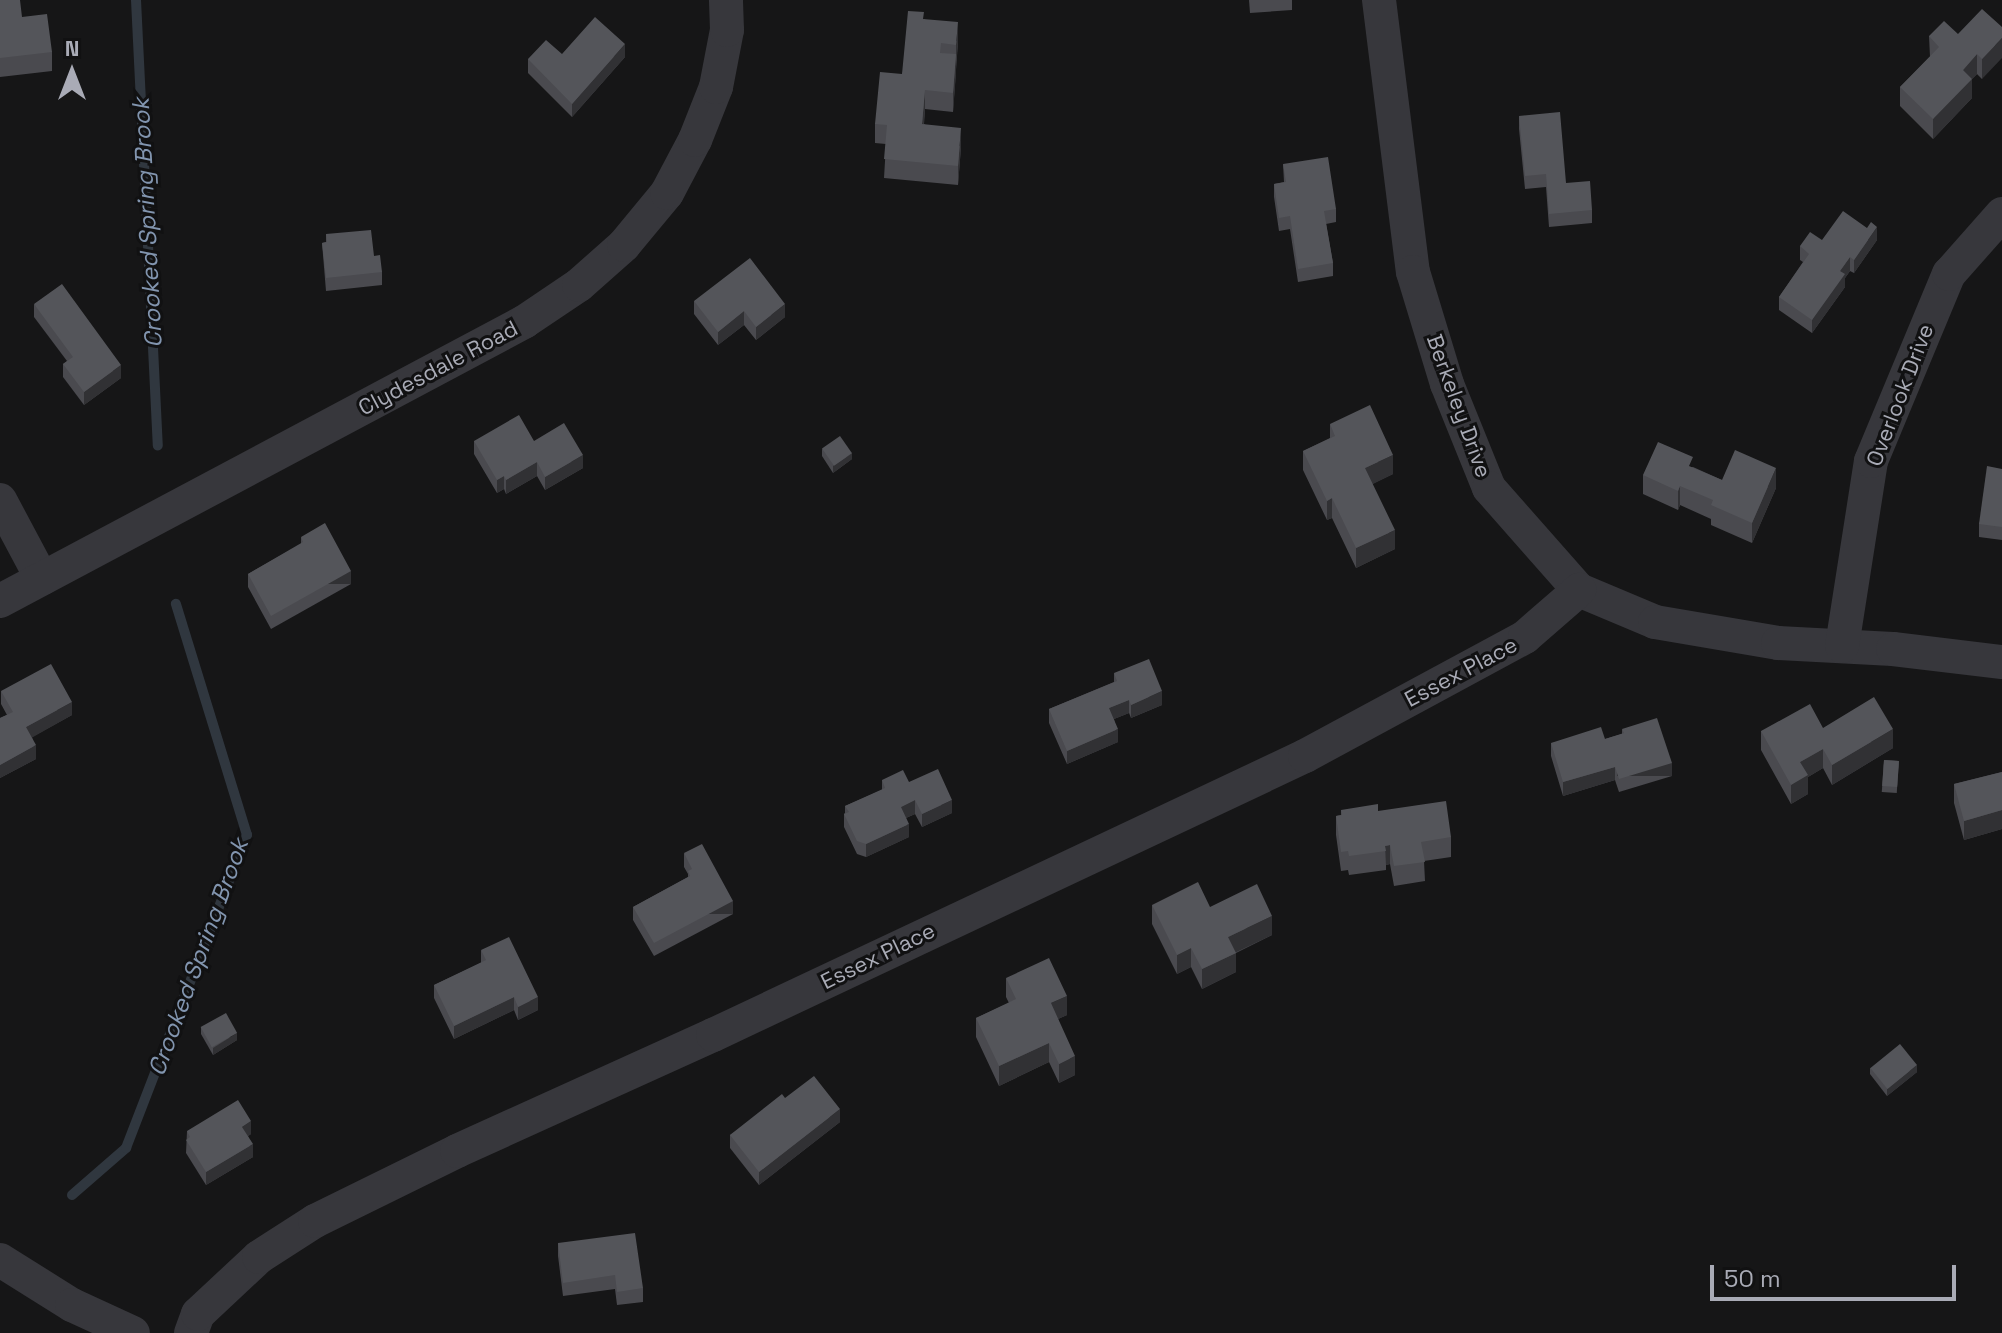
<!DOCTYPE html>
<style>
body{margin:0}
#map{position:relative;width:2002px;height:1333px;overflow:hidden;background:#161617;font-family:"Space Grotesk",sans-serif}
div>[style]{position:absolute}
[style*='--x']{left:calc(var(--x)*1px);top:calc(var(--y)*1px);width:calc(var(--w)*1px);rotate:calc(var(--a)*1deg)}
.stream>*{height:10px;margin:-5px;padding:0 5px;transform-origin:5px;border-radius:5px;background:#30373f}
.minor>*{height:34px;margin:-17px;padding:0 17px;transform-origin:17px;border-radius:17px;background:#37373c}
.wall>*{inset:0;background:#4a4a4f;transform-origin:0 0}
.shaded-wall>*{inset:0;background:#313134;transform-origin:0 0}
.building>*{inset:0;background:#54555a;transform-origin:0 0}
span{translate:-50% -50%;white-space:nowrap;text-align:center;line-height:1.15;-webkit-text-stroke:6px #111112;paint-order:stroke}
.street-label{font-size:22px;color:#a9abb6}
.water-label{font-size:24px;color:#8295af;font-style:italic}
.north{position:absolute;left:32px;top:32px;width:80px;height:80px;-webkit-text-stroke:6px #111112;paint-order:stroke;rotate:0deg;font-size:22px;font-weight:700;line-height:32px;text-align:center;color:#a9abb6}
.north::after{content:'';display:block;margin:auto;width:28px;height:36px;background:#a9abb6;clip-path:polygon(50% 0,100% 100%,50% 72%,0 100%)}
.scale{position:absolute;left:1710px;top:1265px;width:246px;height:36px;box-sizing:border-box;border:4px solid #a9abb6;border-top:0;padding-left:10px;font-size:24px;line-height:28px;white-space:nowrap;color:#a9abb6;-webkit-text-stroke:6px #111112;paint-order:stroke}
</style>
<div id="map">
<div class="stream">
<i style="--x:136;--y:0;--w:446;--a:87.2"></i>
<i style="--x:72;--y:1195;--w:72;--a:-41"></i>
<i style="--x:126;--y:1148;--w:336;--a:-68.9"></i>
<i style="--x:247;--y:835;--w:242;--a:-107.1"></i>
</div>
<div class="minor">
<i style="--x:1379;--y:0;--w:274;--a:82.9"></i>
<i style="--x:1413;--y:272;--w:117;--a:73.1"></i>
<i style="--x:1447;--y:384;--w:112;--a:68"></i>
<i style="--x:1489;--y:488;--w:136;--a:48.6"></i>
<i style="--x:1579;--y:590;--w:82;--a:22.8"></i>
<i style="--x:1655;--y:622;--w:125;--a:9.7"></i>
<i style="--x:1778;--y:643;--w:115;--a:3"></i>
<i style="--x:1893;--y:649;--w:110;--a:6.8"></i>
<i style="--x:0;--y:500;--w:89;--a:62"></i>
<i style="--x:0;--y:601;--w:594;--a:-28.03"></i>
<i style="--x:524;--y:322;--w:66;--a:-33.9"></i>
<i style="--x:579;--y:285;--w:60;--a:-41.6"></i>
<i style="--x:624;--y:245;--w:67;--a:-50.4"></i>
<i style="--x:667;--y:193;--w:60;--a:-62.2"></i>
<i style="--x:695;--y:140;--w:57;--a:-68.4"></i>
<i style="--x:716;--y:87;--w:58;--a:-79.1"></i>
<i style="--x:727;--y:30;--w:30;--a:-92"></i>
<i style="--x:1842;--y:646;--w:187;--a:-81.1"></i>
<i style="--x:1871;--y:461;--w:203;--a:-67.4"></i>
<i style="--x:1949;--y:274;--w:80;--a:-48.5"></i>
<i style="--x:0;--y:1260;--w:85;--a:32"></i>
<i style="--x:72;--y:1305;--w:67;--a:24.7"></i>
<i style="--x:191;--y:1333;--w:20;--a:-70"></i>
<i style="--x:198;--y:1314;--w:83;--a:-43.1"></i>
<i style="--x:259;--y:1257;--w:67;--a:-32.7"></i>
<i style="--x:315;--y:1221;--w:158;--a:-26.2"></i>
<i style="--x:457;--y:1151;--w:281;--a:-24.4"></i>
<i style="--x:713;--y:1035;--w:654;--a:-25.23"></i>
<i style="--x:1305;--y:756;--w:250;--a:-28.4"></i>
<i style="--x:1525;--y:637;--w:72;--a:-41"></i>
</div>
<div class="wall">
<i style="clip-path:polygon(0 0,22px 17px,52px 52px,52px 71px,0 77px)"></i>
<i style="clip-path:polygon(1249px 0,1292px 0,1292px 10px,1250px 13px)"></i>
<i style="clip-path:polygon(924px 19px,958px 42px,953px 112px,925px 109px,924px 124px,961px 147px,958px 185px,884px 178px,886px 144px,875px 143px,875px 124px,902px 74px)"></i>
<i style="clip-path:polygon(2002px 27px,1982px 79px,1977px 74px,1972px 79px,1972px 98px,1933px 139px,1900px 106px,1900px 87px,1930px 57px,1929px 36px,1958px 34px)"></i>
<i style="clip-path:polygon(562px 54px,625px 57px,572px 117px,528px 73px,528px 59px)"></i>
<i style="clip-path:polygon(1519px 116px,1566px 183px,1592px 210px,1592px 223px,1549px 227px,1546px 187px,1525px 189px,1519px 129px)"></i>
<i style="clip-path:polygon(1283px 164px,1336px 209px,1336px 222px,1326px 224px,1333px 263px,1333px 276px,1298px 282px,1290px 229px,1279px 231px,1274px 197px,1274px 184px,1284px 182px)"></i>
<i style="clip-path:polygon(326px 234px,374px 256px,382px 272px,382px 285px,326px 291px,322px 243px,326px 242px)"></i>
<i style="clip-path:polygon(1822px 240px,1877px 240px,1854px 273px,1850px 271px,1845px 278px,1845px 287px,1812px 333px,1779px 310px,1779px 297px,1803px 262px,1800px 260px,1800px 246px)"></i>
<i style="clip-path:polygon(694px 301px,785px 317px,756px 340px,744px 325px,718px 345px,694px 314px)"></i>
<i style="clip-path:polygon(34px 304px,121px 378px,84px 405px,63px 377px,63px 364px,67px 361px,34px 317px)"></i>
<i style="clip-path:polygon(1330px 424px,1393px 474px,1372px 484px,1395px 549px,1356px 568px,1332px 518px,1327px 520px,1303px 470px,1303px 451px,1330px 438px)"></i>
<i style="clip-path:polygon(474px 441px,534px 441px,583px 468px,545px 490px,537px 476px,506px 494px,504px 489px,497px 493px,474px 454px)"></i>
<i style="clip-path:polygon(822px 449px,852px 459px,833px 473px,822px 456px)"></i>
<i style="clip-path:polygon(1693px 467px,1722px 480px,1776px 488px,1752px 543px,1711px 525px,1711px 519px,1680px 505px,1678px 510px,1643px 494px,1643px 475px)"></i>
<i style="clip-path:polygon(2002px 469px,2002px 540px,1979px 537px,1979px 524px)"></i>
<i style="clip-path:polygon(301px 537px,351px 584px,271px 629px,248px 587px,248px 574px,301px 544px)"></i>
<i style="clip-path:polygon(1114px 673px,1162px 705px,1131px 718px,1129px 713px,1114px 719px,1118px 742px,1067px 764px,1049px 723px,1049px 709px,1114px 682px)"></i>
<i style="clip-path:polygon(1px 691px,72px 715px,32px 737px,36px 759px,0 778px,0 718px,7px 715px,1px 704px)"></i>
<i style="clip-path:polygon(1823px 728px,1893px 748px,1832px 785px,1823px 768px,1808px 777px,1808px 794px,1791px 804px,1761px 750px,1761px 731px)"></i>
<i style="clip-path:polygon(1622px 729px,1672px 776px,1619px 792px,1615px 780px,1563px 796px,1551px 756px,1551px 743px,1605px 739px,1622px 734px)"></i>
<i style="left:1884px;top:760px;width:15px;height:32px;rotate:4deg"></i>
<i style="clip-path:polygon(2002px 772px,2002px 829px,1964px 840px,1954px 803px,1954px 784px)"></i>
<i style="clip-path:polygon(882px 780px,909px 782px,952px 813px,922px 827px,915px 814px,906px 818px,909px 837px,866px 857px,857px 854px,844px 827px,844px 814px,845px 813px,845px 806px,882px 790px)"></i>
<i style="clip-path:polygon(1341px 810px,1378px 811px,1451px 837px,1451px 857px,1424px 861px,1425px 881px,1394px 886px,1390px 864px,1386px 865px,1386px 870px,1349px 875px,1348px 870px,1341px 871px,1336px 835px,1336px 816px,1341px 815px)"></i>
<i style="clip-path:polygon(684px 853px,733px 914px,654px 956px,633px 920px,633px 907px,688px 877px,688px 874px,684px 867px)"></i>
<i style="clip-path:polygon(1152px 905px,1272px 935px,1236px 953px,1236px 972px,1202px 989px,1191px 967px,1177px 974px,1152px 924px)"></i>
<i style="clip-path:polygon(481px 950px,538px 1010px,518px 1020px,514px 1010px,454px 1039px,434px 998px,434px 985px,481px 963px)"></i>
<i style="clip-path:polygon(1006px 978px,1067px 1015px,1058px 1019px,1075px 1075px,1059px 1083px,1049px 1062px,999px 1086px,976px 1037px,976px 1018px,1009px 1003px,1006px 997px)"></i>
<i style="clip-path:polygon(201px 1027px,237px 1040px,213px 1055px,201px 1034px)"></i>
<i style="clip-path:polygon(1870px 1068px,1917px 1072px,1887px 1096px,1870px 1074px)"></i>
<i style="clip-path:polygon(785px 1098px,840px 1122px,759px 1185px,730px 1148px,730px 1135px)"></i>
<i style="clip-path:polygon(187px 1131px,251px 1134px,248px 1136px,253px 1157px,206px 1185px,186px 1153px)"></i>
<i style="clip-path:polygon(558px 1243px,643px 1288px,643px 1302px,617px 1305px,615px 1289px,563px 1296px,558px 1256px)"></i>
</div>
<div class="shaded-wall">
<i style="clip-path:polygon(958px 22px,958px 42px,956px 64px,956px 45px)"></i>
<i style="clip-path:polygon(2002px 38px,2002px 58px,1982px 79px,1982px 59px)"></i>
<i style="clip-path:polygon(625px 44px,625px 57px,572px 117px,572px 104px)"></i>
<i style="clip-path:polygon(956px 54px,956px 74px,953px 112px,953px 93px)"></i>
<i style="clip-path:polygon(1977px 54px,1977px 74px,1972px 79px,1972px 98px,1933px 139px,1933px 119px,1963px 70px)"></i>
<i style="clip-path:polygon(925px 90px,925px 109px,922px 143px,922px 124px)"></i>
<i style="clip-path:polygon(961px 128px,961px 147px,958px 185px,958px 166px)"></i>
<i style="clip-path:polygon(1877px 227px,1877px 240px,1854px 273px,1854px 260px)"></i>
<i style="clip-path:polygon(1850px 257px,1850px 271px,1845px 278px,1845px 287px,1812px 333px,1812px 320px,1840px 271px)"></i>
<i style="clip-path:polygon(785px 304px,785px 317px,756px 340px,756px 327px)"></i>
<i style="clip-path:polygon(744px 311px,744px 325px,718px 345px,718px 332px)"></i>
<i style="clip-path:polygon(121px 365px,121px 378px,84px 405px,84px 392px)"></i>
<i style="clip-path:polygon(852px 453px,852px 459px,833px 473px,833px 466px)"></i>
<i style="clip-path:polygon(583px 455px,583px 468px,545px 490px,545px 477px)"></i>
<i style="clip-path:polygon(1393px 455px,1393px 474px,1365px 488px,1365px 468px)"></i>
<i style="clip-path:polygon(537px 462px,537px 476px,506px 494px,506px 480px)"></i>
<i style="clip-path:polygon(1776px 468px,1776px 488px,1752px 543px,1752px 523px)"></i>
<i style="clip-path:polygon(504px 476px,504px 489px,497px 493px,497px 480px)"></i>
<i style="clip-path:polygon(1680px 486px,1680px 505px,1678px 510px,1678px 491px)"></i>
<i style="clip-path:polygon(1332px 498px,1332px 518px,1327px 520px,1327px 501px)"></i>
<i style="clip-path:polygon(1395px 530px,1395px 549px,1356px 568px,1356px 548px)"></i>
<i style="left:351px;top:571px;width:13px;height:92px;rotate:90deg"></i>
<i style="clip-path:polygon(1162px 691px,1162px 705px,1131px 718px,1131px 705px)"></i>
<i style="clip-path:polygon(1129px 700px,1129px 713px,1109px 721px,1109px 708px)"></i>
<i style="clip-path:polygon(72px 702px,72px 715px,26px 741px,26px 727px)"></i>
<i style="clip-path:polygon(1118px 729px,1118px 742px,1067px 764px,1067px 751px)"></i>
<i style="clip-path:polygon(1893px 729px,1893px 748px,1832px 785px,1832px 765px)"></i>
<i style="clip-path:polygon(36px 745px,36px 759px,0 778px,0 765px)"></i>
<i style="clip-path:polygon(1823px 749px,1823px 768px,1808px 777px,1808px 794px,1791px 804px,1791px 785px,1800px 762px)"></i>
<i style="left:1672px;top:763px;width:13px;height:55px;rotate:90deg"></i>
<i style="clip-path:polygon(1615px 767px,1615px 780px,1563px 796px,1563px 782px)"></i>
<i style="clip-path:polygon(915px 800px,915px 814px,901px 820px,901px 807px)"></i>
<i style="clip-path:polygon(952px 800px,952px 813px,922px 827px,922px 814px)"></i>
<i style="clip-path:polygon(2002px 810px,2002px 829px,1964px 840px,1964px 821px)"></i>
<i style="clip-path:polygon(909px 824px,909px 837px,866px 857px,866px 844px)"></i>
<i style="clip-path:polygon(1390px 845px,1390px 864px,1386px 865px,1385px 846px)"></i>
<i style="left:733px;top:901px;width:13px;height:89px;rotate:90deg"></i>
<i style="clip-path:polygon(1272px 916px,1272px 935px,1228px 956px,1228px 937px)"></i>
<i style="clip-path:polygon(1191px 948px,1191px 967px,1177px 974px,1177px 955px)"></i>
<i style="clip-path:polygon(1236px 953px,1236px 972px,1202px 989px,1202px 969px)"></i>
<i style="clip-path:polygon(1067px 996px,1067px 1015px,1051px 1022px,1051px 1003px)"></i>
<i style="clip-path:polygon(514px 997px,514px 1010px,454px 1039px,454px 1026px)"></i>
<i style="clip-path:polygon(538px 997px,538px 1010px,518px 1020px,518px 1007px)"></i>
<i style="clip-path:polygon(237px 1033px,237px 1040px,213px 1055px,213px 1048px)"></i>
<i style="clip-path:polygon(1049px 1043px,1049px 1062px,999px 1086px,999px 1066px)"></i>
<i style="clip-path:polygon(1075px 1056px,1075px 1075px,1059px 1083px,1059px 1064px)"></i>
<i style="clip-path:polygon(1917px 1065px,1917px 1072px,1887px 1096px,1887px 1089px)"></i>
<i style="clip-path:polygon(840px 1109px,840px 1122px,759px 1185px,759px 1172px)"></i>
<i style="clip-path:polygon(251px 1121px,251px 1134px,242px 1140px,242px 1127px)"></i>
<i style="clip-path:polygon(253px 1144px,253px 1157px,206px 1185px,206px 1172px)"></i>
</div>
<div class="building">
<i style="clip-path:polygon(0 0,20px 0,22px 17px,47px 14px,52px 52px,0 58px)"></i>
<i style="clip-path:polygon(1982px 9px,2002px 27px,2002px 38px,1982px 59px,1977px 54px,1963px 70px,1972px 79px,1933px 119px,1900px 87px,1939px 47px,1929px 36px,1944px 21px,1958px 34px)"></i>
<i style="clip-path:polygon(908px 11px,924px 12px,923px 19px,958px 22px,956px 45px,941px 43px,940px 53px,956px 54px,953px 93px,925px 90px,922px 124px,961px 128px,958px 166px,884px 159px,887px 125px,875px 124px,880px 72px,902px 74px)"></i>
<i style="clip-path:polygon(595px 17px,625px 44px,572px 104px,528px 59px,546px 40px,562px 54px)"></i>
<i style="clip-path:polygon(1560px 112px,1566px 183px,1590px 181px,1592px 210px,1549px 214px,1546px 174px,1525px 176px,1519px 116px)"></i>
<i style="clip-path:polygon(1328px 157px,1336px 209px,1324px 211px,1333px 263px,1298px 269px,1290px 216px,1279px 218px,1274px 184px,1286px 182px,1283px 164px)"></i>
<i style="clip-path:polygon(1843px 211px,1867px 228px,1871px 222px,1877px 227px,1854px 260px,1850px 257px,1840px 271px,1845px 274px,1812px 320px,1779px 297px,1809px 254px,1800px 246px,1810px 232px,1822px 240px)"></i>
<i style="clip-path:polygon(371px 230px,374px 256px,380px 255px,382px 272px,326px 278px,322px 243px,327px 242px,326px 234px)"></i>
<i style="clip-path:polygon(750px 258px,785px 304px,756px 327px,744px 311px,718px 332px,694px 301px)"></i>
<i style="clip-path:polygon(62px 284px,121px 365px,84px 392px,63px 364px,73px 357px,34px 304px)"></i>
<i style="clip-path:polygon(1370px 405px,1393px 455px,1365px 468px,1395px 530px,1356px 548px,1332px 498px,1327px 501px,1303px 451px,1335px 436px,1330px 424px)"></i>
<i style="clip-path:polygon(519px 415px,534px 441px,564px 423px,583px 455px,545px 477px,537px 462px,506px 480px,504px 476px,497px 480px,474px 441px)"></i>
<i style="left:840px;top:436px;width:21px;height:22px;rotate:55deg"></i>
<i style="clip-path:polygon(1658px 442px,1693px 457px,1689px 466px,1722px 480px,1735px 450px,1776px 468px,1752px 523px,1711px 505px,1713px 500px,1680px 486px,1678px 491px,1643px 475px)"></i>
<i style="clip-path:polygon(1987px 466px,2002px 469px,2002px 527px,1979px 524px)"></i>
<i style="clip-path:polygon(325px 523px,351px 571px,271px 616px,248px 574px,303px 542px,301px 537px)"></i>
<i style="clip-path:polygon(1149px 659px,1162px 691px,1131px 705px,1129px 700px,1109px 708px,1118px 729px,1067px 751px,1049px 709px,1117px 681px,1114px 673px)"></i>
<i style="clip-path:polygon(51px 664px,72px 702px,26px 727px,36px 745px,0 765px,0 718px,13px 712px,1px 691px)"></i>
<i style="clip-path:polygon(1874px 697px,1893px 729px,1832px 765px,1823px 749px,1800px 762px,1808px 775px,1791px 785px,1761px 731px,1810px 704px,1823px 728px)"></i>
<i style="clip-path:polygon(1657px 718px,1672px 763px,1619px 779px,1615px 767px,1563px 782px,1551px 743px,1601px 727px,1605px 739px,1624px 733px,1622px 729px)"></i>
<i style="left:1884px;top:760px;width:15px;height:26px;rotate:4deg"></i>
<i style="clip-path:polygon(938px 769px,952px 800px,922px 814px,915px 800px,901px 807px,909px 824px,866px 844px,857px 841px,844px 814px,849px 812px,845px 806px,885px 788px,882px 780px,903px 770px,909px 782px)"></i>
<i style="clip-path:polygon(2002px 772px,2002px 810px,1964px 821px,1954px 784px)"></i>
<i style="clip-path:polygon(1446px 801px,1451px 837px,1421px 842px,1425px 862px,1394px 866px,1390px 845px,1385px 846px,1386px 851px,1349px 856px,1348px 851px,1341px 852px,1336px 816px,1342px 815px,1341px 810px,1378px 804px,1378px 811px)"></i>
<i style="clip-path:polygon(702px 844px,733px 901px,654px 943px,633px 907px,690px 876px,688px 871px,692px 869px,684px 853px)"></i>
<i style="clip-path:polygon(1198px 882px,1210px 907px,1257px 884px,1272px 916px,1228px 937px,1236px 953px,1202px 969px,1191px 948px,1177px 955px,1152px 905px)"></i>
<i style="clip-path:polygon(509px 937px,538px 997px,518px 1007px,514px 997px,454px 1026px,434px 985px,486px 960px,481px 950px)"></i>
<i style="clip-path:polygon(1049px 958px,1067px 996px,1051px 1003px,1075px 1056px,1059px 1064px,1049px 1043px,999px 1066px,976px 1018px,1016px 999px,1006px 978px)"></i>
<i style="left:226px;top:1013px;width:23px;height:29px;rotate:61deg"></i>
<i style="left:1900px;top:1044px;width:27px;height:38px;rotate:51deg"></i>
<i style="clip-path:polygon(814px 1076px,840px 1109px,759px 1172px,730px 1135px,782px 1094px,785px 1098px)"></i>
<i style="clip-path:polygon(238px 1100px,251px 1121px,242px 1127px,253px 1144px,206px 1172px,186px 1140px,190px 1137px,187px 1131px)"></i>
<i style="clip-path:polygon(635px 1233px,643px 1288px,617px 1292px,615px 1275px,563px 1283px,558px 1243px)"></i>
</div>
<div class="street-label">
<span style="left:438px;top:368px;rotate:-28deg">Clydesdale Road</span>
<span style="left:1900px;top:395px;rotate:-69deg">Overlook Drive</span>
<span style="left:1459px;top:406px;rotate:70deg">Berkeley Drive</span>
<span style="left:1461px;top:672px;rotate:-28deg">Essex Place</span>
<span style="left:878px;top:956px;rotate:-26deg">Essex Place</span>
</div>
<div class="water-label">
<span style="left:147px;top:223px;rotate:-93deg">Crooked Spring Brook</span>
<span style="left:198px;top:957px;rotate:-70deg">Crooked Spring Brook</span>
</div>
<div class="north">N</div>
<div class="scale">50 m</div>
</div>
